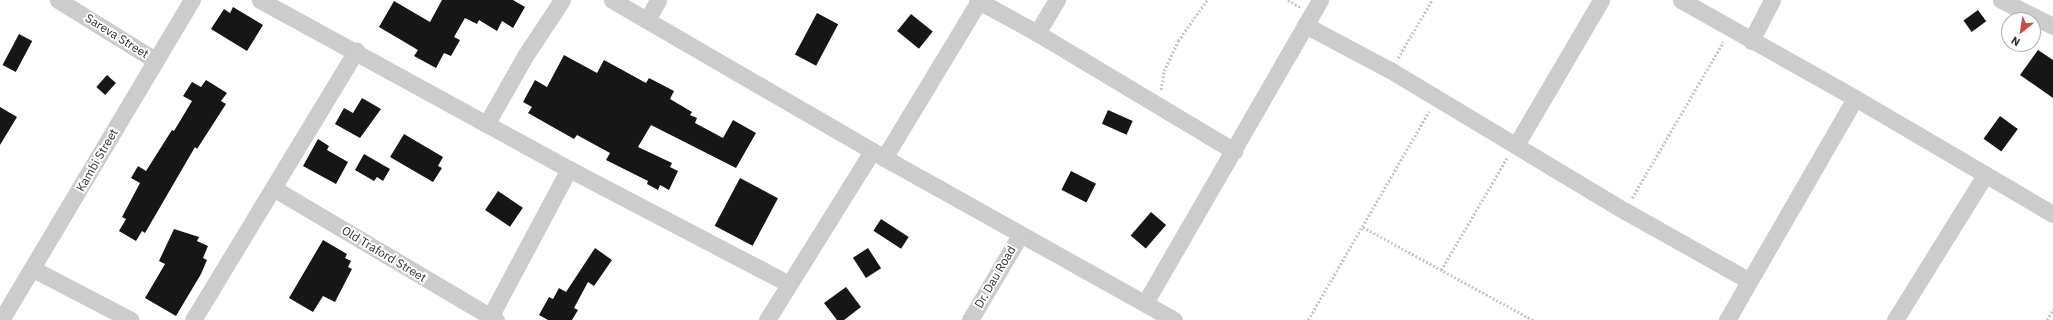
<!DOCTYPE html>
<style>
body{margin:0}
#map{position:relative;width:2053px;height:320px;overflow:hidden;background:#fff;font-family:"IBM Plex Sans",sans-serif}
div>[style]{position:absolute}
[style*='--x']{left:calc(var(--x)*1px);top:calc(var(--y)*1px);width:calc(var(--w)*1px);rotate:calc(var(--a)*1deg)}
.building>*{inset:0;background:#161616;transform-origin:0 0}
.path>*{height:2.5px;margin-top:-1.25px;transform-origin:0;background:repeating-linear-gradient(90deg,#c9c9c9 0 2px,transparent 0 4px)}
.minor>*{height:17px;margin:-8.5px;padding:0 8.5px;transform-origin:8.5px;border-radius:8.5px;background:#ccc}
span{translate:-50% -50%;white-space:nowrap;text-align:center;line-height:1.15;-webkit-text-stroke:4px #fff;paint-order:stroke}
.street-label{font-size:12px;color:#2f2f2f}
.north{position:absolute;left:2001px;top:12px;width:40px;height:40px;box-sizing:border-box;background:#fff;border:1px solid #acacac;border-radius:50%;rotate:210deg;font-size:11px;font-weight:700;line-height:16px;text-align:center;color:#2f2f2f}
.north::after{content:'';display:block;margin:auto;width:14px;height:18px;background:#d24844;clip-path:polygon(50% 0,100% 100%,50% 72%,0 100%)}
</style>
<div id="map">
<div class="building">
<i style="clip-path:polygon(442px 0,513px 0,525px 7px,513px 28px,502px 21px,497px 31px,479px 20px,477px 24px,465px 18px,454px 37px,460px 40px,451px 56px,444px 53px,436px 68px,414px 56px,418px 50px,379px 27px,394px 1px,430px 22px)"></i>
<i style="clip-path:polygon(233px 7px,263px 25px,247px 51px,211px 29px,224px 9px,230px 13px)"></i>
<i style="left:1978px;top:10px;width:14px;height:18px;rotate:54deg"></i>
<i style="left:817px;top:13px;width:24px;height:47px;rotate:28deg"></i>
<i style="left:911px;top:14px;width:28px;height:22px;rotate:39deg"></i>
<i style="left:19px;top:34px;width:15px;height:35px;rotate:28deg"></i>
<i style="clip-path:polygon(2038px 50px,2053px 60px,2053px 98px,2020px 75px)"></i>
<i style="clip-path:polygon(564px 55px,597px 73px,604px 60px,646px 83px,649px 78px,674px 91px,670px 99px,692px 112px,690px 115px,697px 118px,695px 123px,723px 138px,733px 120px,756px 133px,736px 168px,651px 125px,638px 147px,672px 163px,670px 167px,678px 171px,669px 190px,660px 185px,658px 190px,647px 184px,648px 181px,606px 160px,610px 153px,577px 135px,574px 139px,528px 113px,532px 107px,523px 102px,535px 80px,547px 87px)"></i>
<i style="left:107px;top:75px;width:12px;height:16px;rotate:42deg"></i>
<i style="clip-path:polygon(206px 80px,227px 93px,221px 101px,226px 104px,197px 149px,195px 147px,145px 233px,142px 231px,136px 241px,119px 231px,126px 219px,122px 217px,140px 183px,131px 178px,138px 166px,146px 171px,172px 130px,174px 131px,192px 101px,183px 96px,192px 82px,201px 87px)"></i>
<i style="clip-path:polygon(362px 98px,381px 109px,360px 138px,335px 124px,344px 108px,353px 113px)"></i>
<i style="clip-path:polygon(0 107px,17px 117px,0 145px)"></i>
<i style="left:1108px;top:110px;width:27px;height:15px;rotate:24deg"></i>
<i style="left:2000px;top:116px;width:22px;height:28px;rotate:36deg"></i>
<i style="clip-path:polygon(404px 134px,443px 157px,438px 166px,442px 168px,433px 182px,390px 157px)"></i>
<i style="clip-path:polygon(318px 139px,329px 146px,327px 150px,348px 162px,336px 184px,303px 166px)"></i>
<i style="clip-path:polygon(364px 154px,390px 169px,383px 181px,377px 177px,374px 181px,355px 170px)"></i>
<i style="left:1071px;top:171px;width:28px;height:21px;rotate:27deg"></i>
<i style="left:740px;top:178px;width:43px;height:54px;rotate:28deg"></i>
<i style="left:498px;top:191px;width:30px;height:23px;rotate:34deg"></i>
<i style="left:1151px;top:212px;width:20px;height:31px;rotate:41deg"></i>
<i style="left:881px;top:219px;width:33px;height:14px;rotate:33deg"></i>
<i style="clip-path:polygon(174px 229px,199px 237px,197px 241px,208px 246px,203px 258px,207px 260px,201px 274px,176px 316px,145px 298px,165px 264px,159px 261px)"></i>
<i style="clip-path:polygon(323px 240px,347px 254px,345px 258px,351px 261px,348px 267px,352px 269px,335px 302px,323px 296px,313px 312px,289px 298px)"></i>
<i style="clip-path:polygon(595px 248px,612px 260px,594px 286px,588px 282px,574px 308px,578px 310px,572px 320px,548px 320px,539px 315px,549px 297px,553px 299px,559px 288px,566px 292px)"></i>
<i style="left:868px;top:248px;width:24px;height:18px;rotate:57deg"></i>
<i style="clip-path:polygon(846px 287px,861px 307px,844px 320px,837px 320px,824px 303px)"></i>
</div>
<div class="path">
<i style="--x:1288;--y:0;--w:14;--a:30"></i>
<i style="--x:1398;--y:58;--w:67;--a:-59.6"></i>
<i style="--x:1161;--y:90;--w:19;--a:-81"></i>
<i style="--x:1164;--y:71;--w:33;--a:-65"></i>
<i style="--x:1178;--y:41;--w:50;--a:-54.7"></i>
<i style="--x:1632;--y:198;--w:181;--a:-59.7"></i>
<i style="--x:1363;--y:227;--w:194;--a:28.7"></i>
<i style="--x:1441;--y:270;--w:130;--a:-59.5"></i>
<i style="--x:1308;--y:320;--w:241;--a:-59.9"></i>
<i style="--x:2047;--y:320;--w:13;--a:-61"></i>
</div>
<div class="minor">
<i style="--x:58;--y:0;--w:114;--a:31.7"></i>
<i style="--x:260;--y:0;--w:352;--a:28.7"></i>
<i style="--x:569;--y:169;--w:246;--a:27.6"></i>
<i style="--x:612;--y:0;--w:301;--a:30.1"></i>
<i style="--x:872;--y:151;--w:346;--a:29.2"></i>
<i style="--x:977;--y:0;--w:68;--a:28.8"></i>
<i style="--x:1037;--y:33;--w:39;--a:-59"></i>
<i style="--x:1681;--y:0;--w:200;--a:29.4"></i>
<i style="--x:1855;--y:98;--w:229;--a:30.4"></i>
<i style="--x:2001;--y:0;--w:58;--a:26.6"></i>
<i style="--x:647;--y:20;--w:23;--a:-61"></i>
<i style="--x:1305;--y:25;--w:96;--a:27.9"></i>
<i style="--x:1390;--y:70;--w:274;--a:31"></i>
<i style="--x:1625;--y:211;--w:141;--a:29.3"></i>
<i style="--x:1037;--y:33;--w:230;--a:30.9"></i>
<i style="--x:1751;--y:41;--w:46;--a:-62.9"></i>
<i style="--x:487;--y:123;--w:77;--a:-60.4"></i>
<i style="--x:525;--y:56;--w:67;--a:-56.5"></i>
<i style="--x:1516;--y:145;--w:168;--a:-59.6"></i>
<i style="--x:884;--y:158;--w:184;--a:-58.8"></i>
<i style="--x:273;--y:188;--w:259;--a:30.6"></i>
<i style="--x:33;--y:269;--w:110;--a:27.5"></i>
<i style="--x:1145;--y:303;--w:350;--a:-60"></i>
<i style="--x:490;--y:317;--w:168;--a:-61.9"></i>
<i style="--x:1;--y:320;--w:373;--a:-59.2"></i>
<i style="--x:193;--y:320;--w:315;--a:-58.8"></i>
<i style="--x:767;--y:320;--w:199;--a:-58.1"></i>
<i style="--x:970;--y:320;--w:99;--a:-59.5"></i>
<i style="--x:1727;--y:320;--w:256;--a:-60"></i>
<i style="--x:1895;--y:320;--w:171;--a:-58.2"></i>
</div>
<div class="street-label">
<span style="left:117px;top:36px;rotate:32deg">Sareva Street</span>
<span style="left:97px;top:160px;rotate:-60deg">Kambi Street</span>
<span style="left:384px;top:254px;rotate:31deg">Old Traford Street</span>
<span style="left:995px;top:277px;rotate:-60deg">Dr. Dau Road</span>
</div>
<div class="north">N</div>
</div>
